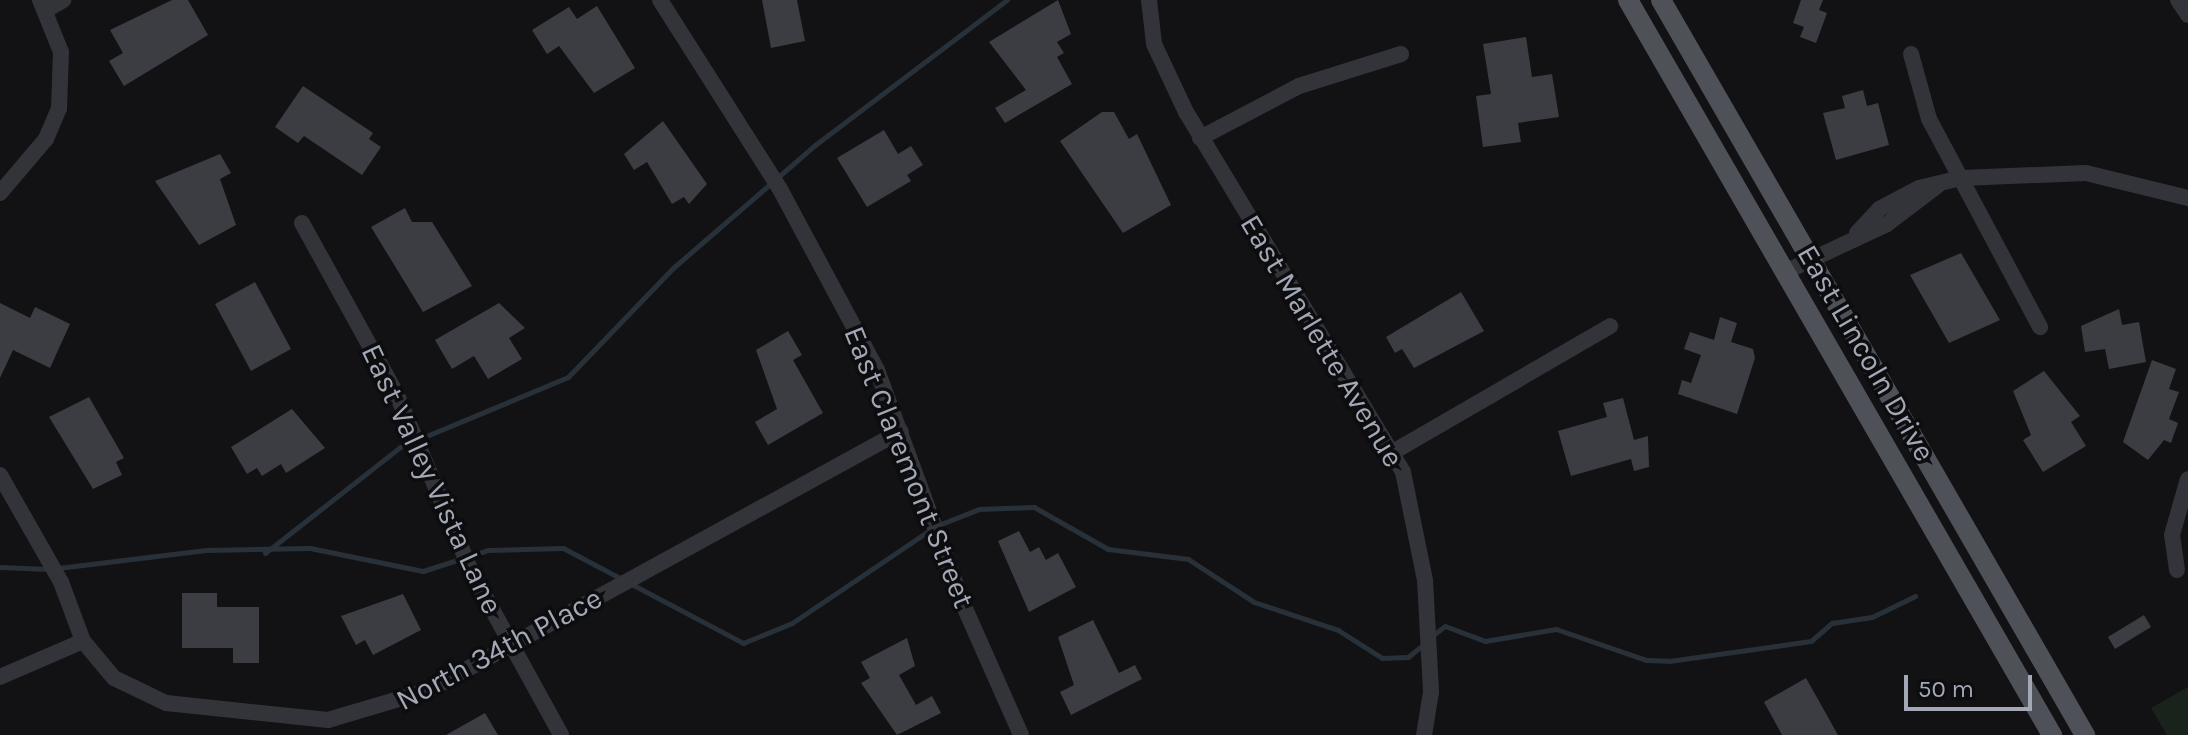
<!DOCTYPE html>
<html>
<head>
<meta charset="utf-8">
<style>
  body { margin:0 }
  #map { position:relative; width:2188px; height:735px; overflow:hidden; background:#121214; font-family:Karla,sans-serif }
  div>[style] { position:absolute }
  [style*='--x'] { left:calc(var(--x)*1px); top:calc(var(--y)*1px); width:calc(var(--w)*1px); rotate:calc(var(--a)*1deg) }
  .green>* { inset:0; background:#1a231b }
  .stream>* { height:5px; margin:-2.5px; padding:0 2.5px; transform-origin:2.5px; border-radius:2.5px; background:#283139 }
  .building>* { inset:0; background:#3c3d42 }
  .minor>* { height:16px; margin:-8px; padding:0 8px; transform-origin:8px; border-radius:8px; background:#33343a }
  .major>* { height:20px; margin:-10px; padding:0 10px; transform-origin:10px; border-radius:10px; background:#4f5159 }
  span { translate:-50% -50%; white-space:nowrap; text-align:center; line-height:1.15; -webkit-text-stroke:7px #0d0d0f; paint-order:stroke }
  .street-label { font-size:30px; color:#a2a8b6 }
  .scale { position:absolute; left:1904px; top:675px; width:128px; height:36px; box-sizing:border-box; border:4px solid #a2a8b6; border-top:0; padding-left:10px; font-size:24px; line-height:28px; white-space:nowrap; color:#a2a8b6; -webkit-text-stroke:6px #0d0d0f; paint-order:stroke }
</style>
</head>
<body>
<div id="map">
  <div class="green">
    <i style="clip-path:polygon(2188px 687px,2188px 735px,2167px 735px,2151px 708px)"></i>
  </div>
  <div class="stream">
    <i style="--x:265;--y:553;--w:172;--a:-38.1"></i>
    <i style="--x:400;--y:447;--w:182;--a:-22.6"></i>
    <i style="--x:568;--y:377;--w:151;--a:-46.1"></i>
    <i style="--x:673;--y:268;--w:188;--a:-40.9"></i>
    <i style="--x:815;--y:145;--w:241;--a:-37.1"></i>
    <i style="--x:0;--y:567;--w:48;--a:2.4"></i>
    <i style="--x:58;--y:568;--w:149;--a:-6.9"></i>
    <i style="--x:206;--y:550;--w:104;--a:-1.1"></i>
    <i style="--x:310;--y:548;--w:115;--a:11.5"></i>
    <i style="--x:423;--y:571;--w:68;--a:-17.9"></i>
    <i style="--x:488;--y:550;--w:75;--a:-1.5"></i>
    <i style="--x:563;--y:548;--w:204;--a:27.8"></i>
    <i style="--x:743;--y:643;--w:53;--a:-22.2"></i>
    <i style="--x:792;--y:623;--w:174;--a:-34"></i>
    <i style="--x:936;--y:526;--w:46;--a:-21.6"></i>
    <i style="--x:979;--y:509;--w:55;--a:-2.1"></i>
    <i style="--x:1034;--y:507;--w:85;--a:29.6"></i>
    <i style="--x:1108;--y:549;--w:81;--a:7.1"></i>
    <i style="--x:1188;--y:559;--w:79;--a:33.1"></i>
    <i style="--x:1254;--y:602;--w:89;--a:18.4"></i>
    <i style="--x:1338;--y:630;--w:52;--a:32.5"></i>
    <i style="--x:1382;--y:658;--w:26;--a:-2"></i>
    <i style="--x:1408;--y:657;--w:22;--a:-39"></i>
    <i style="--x:1432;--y:636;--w:16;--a:-38"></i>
    <i style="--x:1445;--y:626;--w:43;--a:20.6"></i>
    <i style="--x:1485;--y:641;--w:72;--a:-9.6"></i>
    <i style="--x:1556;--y:629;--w:95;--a:19"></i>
    <i style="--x:1646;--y:660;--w:23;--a:2"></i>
    <i style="--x:1669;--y:661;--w:143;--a:-8"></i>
    <i style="--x:1811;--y:641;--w:28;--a:-41"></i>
    <i style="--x:1832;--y:623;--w:40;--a:-8.5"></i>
    <i style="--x:1872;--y:617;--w:48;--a:-26"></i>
  </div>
  <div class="building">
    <i style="clip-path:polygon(172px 0,188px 0,208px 35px,124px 86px,109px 61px,123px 53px,110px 30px)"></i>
    <i style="clip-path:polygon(762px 0,797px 0,805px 41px,771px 48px)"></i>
    <i style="clip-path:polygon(1058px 0,1071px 34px,1057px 42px,1064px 53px,1057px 57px,1072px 84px,1005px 123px,995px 108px,1026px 90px,989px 42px)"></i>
    <i style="clip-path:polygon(1801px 0,1823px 0,1819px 10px,1827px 13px,1816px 43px,1800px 37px,1804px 27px,1793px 23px)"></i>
    <i style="clip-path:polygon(597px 6px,635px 68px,594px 93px,559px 46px,547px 54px,532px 30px,569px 7px,577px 19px)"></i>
    <i style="clip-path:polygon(1526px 37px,1532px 77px,1552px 74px,1559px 117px,1518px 123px,1521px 142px,1483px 147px,1476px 96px,1491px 94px,1483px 44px)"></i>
    <i style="clip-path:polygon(303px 86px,373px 133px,369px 139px,381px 147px,362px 175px,304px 136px,298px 143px,275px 127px)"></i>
    <i style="clip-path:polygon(1863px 90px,1867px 106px,1878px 103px,1889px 145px,1836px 160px,1823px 113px,1845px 108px,1842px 96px)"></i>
    <i style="clip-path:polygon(1102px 112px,1114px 112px,1129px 139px,1137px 134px,1171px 205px,1123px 233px,1060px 141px)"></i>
    <i style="clip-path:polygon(663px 121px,707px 184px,689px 204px,684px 197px,672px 204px,647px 162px,634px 170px,624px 154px)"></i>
    <i style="clip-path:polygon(884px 130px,898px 154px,911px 146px,923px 165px,907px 175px,911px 181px,867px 207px,837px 158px)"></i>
    <i style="clip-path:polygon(220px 154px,231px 173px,220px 179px,236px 225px,199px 245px,155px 181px)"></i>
    <i style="clip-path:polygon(405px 208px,412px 222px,432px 222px,472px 286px,423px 312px,371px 227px)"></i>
    <i style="clip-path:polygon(1961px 253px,2000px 320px,1949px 343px,1910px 275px)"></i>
    <i style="clip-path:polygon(255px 282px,291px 349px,251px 371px,215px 304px)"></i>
    <i style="clip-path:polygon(1461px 292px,1484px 331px,1414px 368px,1402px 349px,1395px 353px,1386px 337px)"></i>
    <i style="clip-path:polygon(0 303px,30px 318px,35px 307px,70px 324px,50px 368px,13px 350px,0 378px)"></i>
    <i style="clip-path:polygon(499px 303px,525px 328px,509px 338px,522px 359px,488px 379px,474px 356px,452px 369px,435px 340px)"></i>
    <i style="clip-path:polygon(2119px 309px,2122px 325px,2139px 322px,2146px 362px,2109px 369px,2105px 349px,2085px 352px,2081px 326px)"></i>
    <i style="clip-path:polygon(1720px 317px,1737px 323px,1731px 342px,1753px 349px,1755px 358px,1737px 414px,1678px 394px,1682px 380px,1691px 383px,1701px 355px,1684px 349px,1690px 332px,1714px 340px)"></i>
    <i style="clip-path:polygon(788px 331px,802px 355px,793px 360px,823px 413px,768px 445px,755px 422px,777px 409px,756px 350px)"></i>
    <i style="clip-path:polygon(2152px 360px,2176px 369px,2169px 389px,2179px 392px,2169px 419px,2178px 423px,2171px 443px,2164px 440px,2148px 460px,2123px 442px)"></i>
    <i style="clip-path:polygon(2044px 371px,2080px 416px,2071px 422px,2086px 446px,2043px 472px,2023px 440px,2031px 435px,2013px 391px)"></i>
    <i style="clip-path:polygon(89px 397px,124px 458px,116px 462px,122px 475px,93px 489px,49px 417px)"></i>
    <i style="clip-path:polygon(1623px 398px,1634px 440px,1648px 436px,1649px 467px,1634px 471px,1631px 459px,1571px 476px,1558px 431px,1607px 417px,1603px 403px)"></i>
    <i style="clip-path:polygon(292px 409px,325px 448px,286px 473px,281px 464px,262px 476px,257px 468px,247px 474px,231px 447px)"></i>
    <i style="clip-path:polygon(1019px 531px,1030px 552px,1039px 547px,1046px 560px,1058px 553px,1076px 587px,1029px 612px,998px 541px)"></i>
    <i style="clip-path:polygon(182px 593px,217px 593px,217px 607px,259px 607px,259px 663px,233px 663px,233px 648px,182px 648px)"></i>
    <i style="clip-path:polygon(403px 594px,421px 630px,373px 655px,365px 640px,356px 645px,341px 616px)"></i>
    <i style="clip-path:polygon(2144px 615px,2151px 627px,2115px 649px,2108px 637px)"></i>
    <i style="clip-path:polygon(1093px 620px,1119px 673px,1135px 665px,1142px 679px,1071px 715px,1060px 692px,1074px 685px,1058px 637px)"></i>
    <i style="clip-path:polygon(907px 638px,915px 666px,899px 675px,916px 705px,932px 696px,941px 713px,897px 735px,861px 683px,870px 678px,861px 662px)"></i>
    <i style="clip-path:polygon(1806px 678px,1838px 735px,1782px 735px,1764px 702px)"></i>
    <i style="clip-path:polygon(485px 713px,498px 735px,446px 735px)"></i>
  </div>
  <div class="minor">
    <i style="--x:660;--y:0;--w:226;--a:57.6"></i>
    <i style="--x:781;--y:191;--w:203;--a:61.8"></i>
    <i style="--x:877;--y:370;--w:249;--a:69.8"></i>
    <i style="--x:963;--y:604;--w:143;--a:66.1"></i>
    <i style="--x:1149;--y:0;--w:44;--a:83.5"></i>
    <i style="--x:1154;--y:44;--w:75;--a:64.8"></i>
    <i style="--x:1186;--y:112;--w:420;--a:58.9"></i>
    <i style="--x:1403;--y:472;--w:110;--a:78.5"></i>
    <i style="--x:1425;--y:580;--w:112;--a:86.9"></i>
    <i style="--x:1431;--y:692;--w:44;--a:99.2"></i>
    <i style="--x:2178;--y:0;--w:18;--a:56"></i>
    <i style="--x:46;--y:10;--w:20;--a:-30"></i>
    <i style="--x:1911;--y:54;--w:67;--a:74.5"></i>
    <i style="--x:1929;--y:119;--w:236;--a:61.9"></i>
    <i style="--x:1200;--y:138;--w:112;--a:-27.7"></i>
    <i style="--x:1299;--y:86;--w:107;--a:-17.4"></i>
    <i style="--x:0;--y:193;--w:71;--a:-49.6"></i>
    <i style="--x:46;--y:139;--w:33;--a:-67"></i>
    <i style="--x:59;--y:109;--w:57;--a:-88"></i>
    <i style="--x:61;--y:52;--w:56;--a:-112"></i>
    <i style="--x:302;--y:223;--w:196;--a:61.1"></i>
    <i style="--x:397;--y:395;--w:191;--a:67.2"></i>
    <i style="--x:471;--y:571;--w:187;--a:61.2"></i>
    <i style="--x:1857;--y:233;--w:33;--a:-47"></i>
    <i style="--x:1879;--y:209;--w:45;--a:-27.7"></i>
    <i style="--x:1919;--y:188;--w:43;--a:-13.4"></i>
    <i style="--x:1961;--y:178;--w:125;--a:-2.3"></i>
    <i style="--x:2086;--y:173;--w:105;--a:13.8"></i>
    <i style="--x:1785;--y:272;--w:113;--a:-25.2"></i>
    <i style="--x:1887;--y:224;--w:63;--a:-37.2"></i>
    <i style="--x:1393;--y:452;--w:251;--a:-30.1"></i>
    <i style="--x:0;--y:475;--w:123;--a:60.3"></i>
    <i style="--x:61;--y:582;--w:63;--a:69.6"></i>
    <i style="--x:83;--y:641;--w:48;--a:50"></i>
    <i style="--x:114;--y:678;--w:58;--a:25.7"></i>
    <i style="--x:166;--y:703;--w:163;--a:6"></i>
    <i style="--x:328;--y:720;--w:105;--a:-16.5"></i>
    <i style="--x:429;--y:690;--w:538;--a:-28.75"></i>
    <i style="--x:2177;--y:570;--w:35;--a:-98"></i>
    <i style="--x:2172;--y:535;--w:58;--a:-74.1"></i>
    <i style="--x:0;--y:677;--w:90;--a:-23.4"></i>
  </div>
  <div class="major">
    <i style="--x:1628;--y:0;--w:849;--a:60.02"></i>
    <i style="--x:1661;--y:0;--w:849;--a:60.02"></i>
  </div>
  <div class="street-label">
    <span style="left:1322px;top:341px;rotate:59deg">East Marlette Avenue</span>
    <span style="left:1866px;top:353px;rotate:60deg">East Lincoln Drive</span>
    <span style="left:909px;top:467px;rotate:68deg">East Claremont Street</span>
    <span style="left:432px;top:479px;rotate:65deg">East Valley Vista Lane</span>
    <span style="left:499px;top:649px;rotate:-28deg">North 34th Place</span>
  </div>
  <div class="scale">50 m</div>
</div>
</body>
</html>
